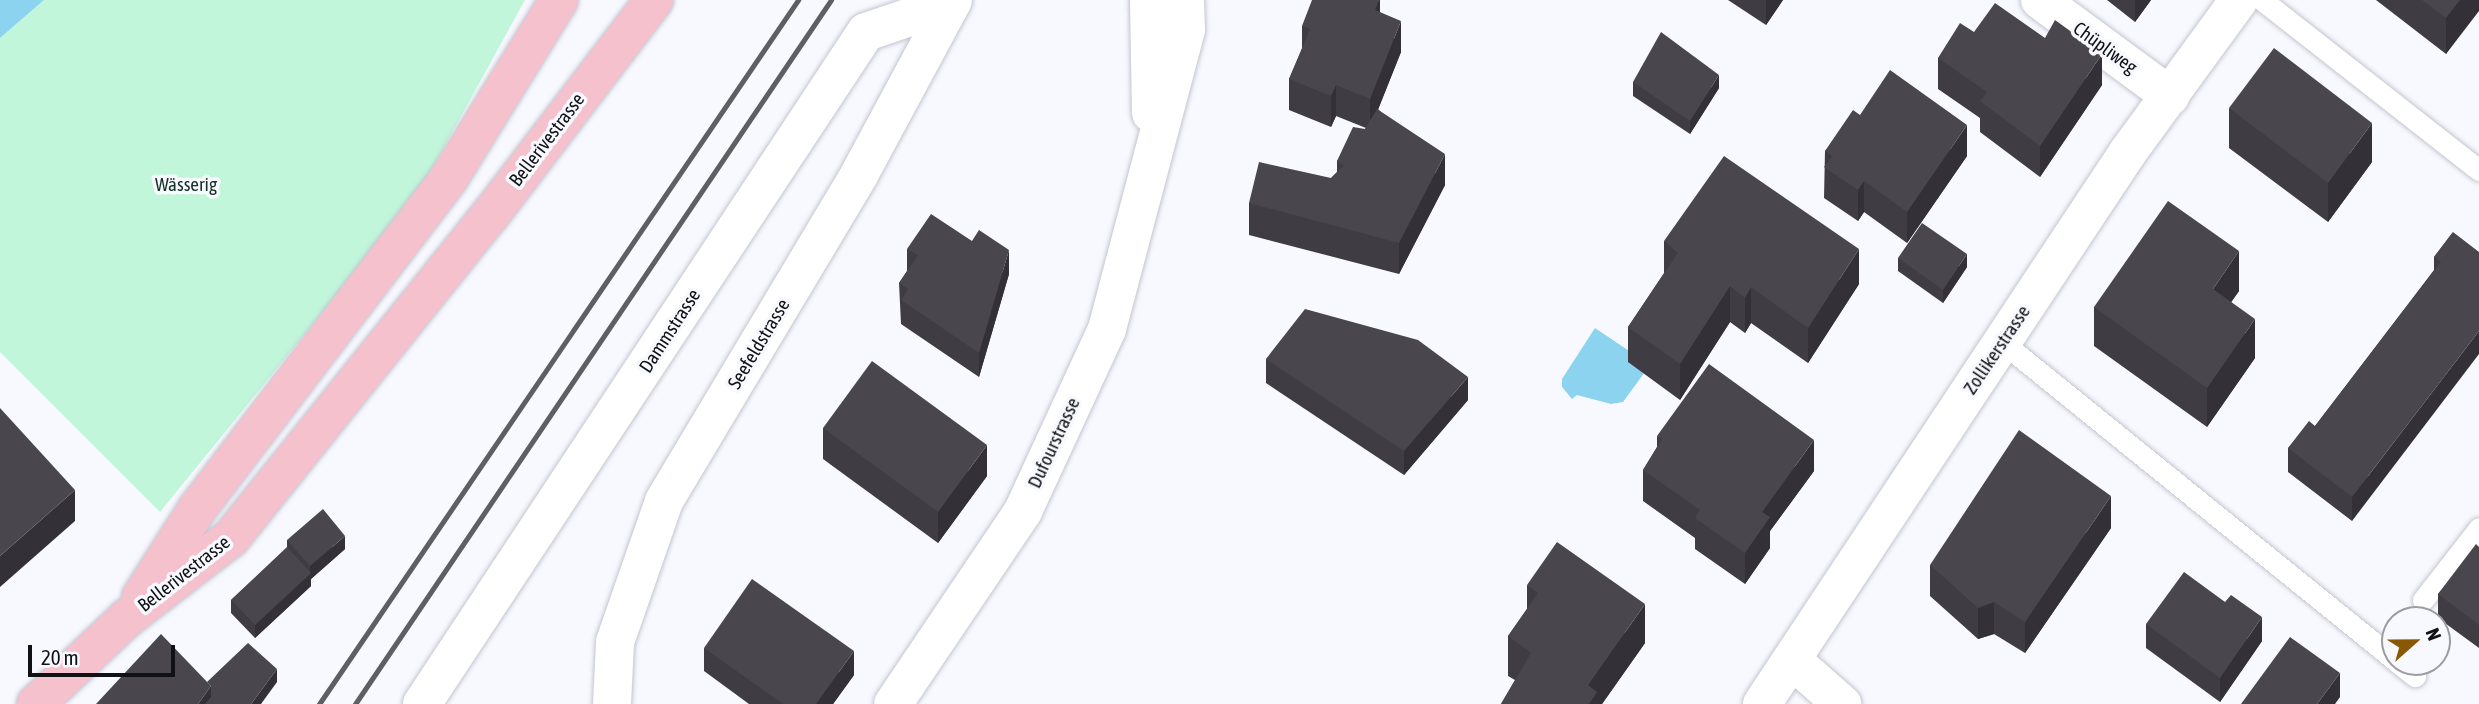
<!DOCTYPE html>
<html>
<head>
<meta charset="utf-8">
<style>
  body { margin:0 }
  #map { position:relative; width:2479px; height:704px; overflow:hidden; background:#f8f9ff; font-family:"Asap Condensed",sans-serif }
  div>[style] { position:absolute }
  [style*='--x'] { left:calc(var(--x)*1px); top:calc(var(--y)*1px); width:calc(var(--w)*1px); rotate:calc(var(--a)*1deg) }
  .green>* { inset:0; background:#c1f6db }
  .water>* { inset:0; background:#8bd3ee }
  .roads { filter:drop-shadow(0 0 2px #c3c5cf) drop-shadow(0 0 2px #c3c5cf) }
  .service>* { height:21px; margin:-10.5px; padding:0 10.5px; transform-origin:10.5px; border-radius:10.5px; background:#fff }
  .minor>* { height:38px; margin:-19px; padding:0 19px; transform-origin:19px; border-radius:19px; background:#fff }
  .secondary>* { height:38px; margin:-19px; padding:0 19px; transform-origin:19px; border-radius:19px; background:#fff }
  .primary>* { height:38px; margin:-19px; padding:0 19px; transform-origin:19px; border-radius:19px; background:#f4c1cd }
  .rail>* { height:5px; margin:-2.5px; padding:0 2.5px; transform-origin:2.5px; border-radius:2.5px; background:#5e5f63 }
  .wall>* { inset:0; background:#3f3c43 }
  .shaded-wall>* { inset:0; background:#333137 }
  .building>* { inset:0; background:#49464e }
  span { translate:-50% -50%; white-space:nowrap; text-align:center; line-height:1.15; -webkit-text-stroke:7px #f8f9ff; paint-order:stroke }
  .street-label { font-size:19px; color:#101114 }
  .park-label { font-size:19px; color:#133124 }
  .north { position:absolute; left:2381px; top:606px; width:70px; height:70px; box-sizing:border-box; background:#f8f9ff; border:2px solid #9b9ca1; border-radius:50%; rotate:69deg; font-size:19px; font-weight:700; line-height:28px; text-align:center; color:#101114 }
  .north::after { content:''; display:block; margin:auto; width:24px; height:32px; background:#8a5802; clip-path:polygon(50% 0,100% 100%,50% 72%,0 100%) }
  .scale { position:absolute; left:28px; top:645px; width:147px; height:32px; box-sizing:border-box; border:4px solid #101114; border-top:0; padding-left:9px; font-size:21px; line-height:24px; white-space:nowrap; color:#101114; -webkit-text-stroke:5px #f8f9ff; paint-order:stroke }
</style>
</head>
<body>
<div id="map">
  <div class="green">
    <i style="clip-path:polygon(44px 0,525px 0,417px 196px,160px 512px,0 352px,0 38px)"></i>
  </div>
  <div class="water">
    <i style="clip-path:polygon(0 0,44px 0,0 38px)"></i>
    <i style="clip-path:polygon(1595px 328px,1650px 365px,1623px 402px,1611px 404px,1577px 395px,1572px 399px,1562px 387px,1562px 379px)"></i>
  </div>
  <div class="roads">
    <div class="service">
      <i style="--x:2262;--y:0;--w:276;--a:38.1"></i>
      <i style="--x:2002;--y:342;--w:506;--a:38.98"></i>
      <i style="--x:2423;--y:600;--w:91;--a:-52.1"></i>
      <i style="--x:2397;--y:662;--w:23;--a:38"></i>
    </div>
    <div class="minor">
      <i style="--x:2040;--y:0;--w:162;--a:36.4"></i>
      <i style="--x:1792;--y:660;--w:67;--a:41.3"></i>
      <i style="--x:422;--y:704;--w:805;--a:-56.55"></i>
      <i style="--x:866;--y:32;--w:90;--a:-18.8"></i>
      <i style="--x:612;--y:704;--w:62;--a:-87.2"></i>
      <i style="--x:615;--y:642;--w:149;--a:-70.8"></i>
      <i style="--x:664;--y:501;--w:382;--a:-59.1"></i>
      <i style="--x:860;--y:173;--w:196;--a:-61.7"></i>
      <i style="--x:1762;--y:704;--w:662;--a:-56.45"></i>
      <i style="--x:2128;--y:152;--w:188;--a:-53.9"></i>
    </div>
    <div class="secondary">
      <i style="--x:1149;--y:0;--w:113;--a:89"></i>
      <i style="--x:893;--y:704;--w:233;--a:-56"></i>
      <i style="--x:1023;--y:511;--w:200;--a:-65.2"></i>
      <i style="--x:1107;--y:329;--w:309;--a:-75.2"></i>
      <i style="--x:1186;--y:30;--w:30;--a:-92"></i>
    </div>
    <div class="primary">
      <i style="--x:141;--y:597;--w:104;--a:-57.5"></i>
      <i style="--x:197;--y:509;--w:416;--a:-52.7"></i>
      <i style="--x:449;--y:178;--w:209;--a:-58.3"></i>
      <i style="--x:36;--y:704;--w:125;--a:-43.4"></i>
      <i style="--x:127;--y:618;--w:131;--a:-37.6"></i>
      <i style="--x:231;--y:538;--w:415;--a:-51.3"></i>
      <i style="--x:491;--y:214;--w:269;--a:-52.7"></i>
    </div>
  </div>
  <div class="rail">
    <i style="--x:319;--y:704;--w:852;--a:-55.77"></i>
    <i style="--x:355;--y:704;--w:850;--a:-55.94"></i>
  </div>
  <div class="wall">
    <i style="clip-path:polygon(1380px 0,1380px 12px,1401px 52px,1378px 109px,1445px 185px,1399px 274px,1249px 235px,1249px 203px,1331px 178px,1337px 172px,1337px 161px,1366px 128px,1336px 116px,1331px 127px,1289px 110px,1289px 79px,1302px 49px,1302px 26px)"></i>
    <i style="clip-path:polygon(1728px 0,1783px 0,1766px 25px)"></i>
    <i style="clip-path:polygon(2107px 0,2151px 0,2135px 22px)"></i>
    <i style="clip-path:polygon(2376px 0,2479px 0,2446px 54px)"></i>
    <i style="clip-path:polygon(1974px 32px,2102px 85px,2040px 177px,1980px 132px,1980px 118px,1938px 89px,1938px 58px)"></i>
    <i style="clip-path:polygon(1633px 82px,1719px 88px,1690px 134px,1633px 96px)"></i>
    <i style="clip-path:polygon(2229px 108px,2372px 162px,2328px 222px,2229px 148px)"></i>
    <i style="clip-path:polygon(1860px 115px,1967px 156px,1907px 243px,1864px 212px,1858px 221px,1824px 198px,1825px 151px)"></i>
    <i style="clip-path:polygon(2453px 232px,2352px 521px,2288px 472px,2288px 448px,2315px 426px,2434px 270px,2434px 257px)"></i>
    <i style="clip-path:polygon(1664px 241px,1859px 284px,1808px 363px,1751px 323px,1745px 333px,1730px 322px,1680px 400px,1628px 362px,1628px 327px,1664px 273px)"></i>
    <i style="clip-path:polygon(907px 249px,1009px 274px,979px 377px,901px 324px,899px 283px,907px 271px)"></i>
    <i style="clip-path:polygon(1898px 258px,1967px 267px,1943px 303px,1898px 271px)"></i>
    <i style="clip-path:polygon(2239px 291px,2231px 302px,2255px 358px,2207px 427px,2094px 346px,2094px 307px)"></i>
    <i style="clip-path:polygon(1266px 359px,1468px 400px,1404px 475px,1266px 383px)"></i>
    <i style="clip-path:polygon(823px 428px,987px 476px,938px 543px,823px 459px)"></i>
    <i style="clip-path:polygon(1657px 436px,1814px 471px,1770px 531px,1770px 548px,1745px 584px,1695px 549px,1695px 538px,1643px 501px,1643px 470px,1657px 447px)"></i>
    <i style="clip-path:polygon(2111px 528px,2025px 653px,1994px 634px,1978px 639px,1930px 596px,1930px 565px)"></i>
    <i style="clip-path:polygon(287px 540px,345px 549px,311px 579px,311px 586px,255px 638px,231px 613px,231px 600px,287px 548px)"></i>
    <i style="clip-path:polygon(2479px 547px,2479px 648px,2438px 618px,2438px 594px)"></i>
    <i style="clip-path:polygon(1527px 585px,1645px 643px,1602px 704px,1501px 704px,1515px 680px,1508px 676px,1508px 636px,1527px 609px)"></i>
    <i style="clip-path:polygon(2146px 624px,2262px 641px,2220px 702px,2146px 648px)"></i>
    <i style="clip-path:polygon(704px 648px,854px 675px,833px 704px,749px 704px,704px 671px)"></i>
  </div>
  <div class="shaded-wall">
    <i style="clip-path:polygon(1379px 0,1380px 0,1380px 29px,1375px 10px)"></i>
    <i style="clip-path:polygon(1766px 0,1783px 0,1766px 25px)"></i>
    <i style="clip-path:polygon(2135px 0,2151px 0,2135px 22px)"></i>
    <i style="clip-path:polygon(2460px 0,2479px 0,2479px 11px,2446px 54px,2446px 18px)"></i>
    <i style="clip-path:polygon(1401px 21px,1401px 52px,1370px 130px,1370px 99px)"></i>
    <i style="clip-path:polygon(2102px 54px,2102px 85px,2040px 177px,2040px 146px)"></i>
    <i style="clip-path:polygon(1719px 75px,1719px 88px,1690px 134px,1690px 121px)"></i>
    <i style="clip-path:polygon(1336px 85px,1336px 116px,1331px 127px,1331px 96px)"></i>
    <i style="clip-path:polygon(2372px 123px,2372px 162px,2328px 222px,2328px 183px)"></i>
    <i style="clip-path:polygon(1967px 125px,1967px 156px,1907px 243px,1907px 212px)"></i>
    <i style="clip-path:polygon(1445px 154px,1445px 185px,1399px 274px,1399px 243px)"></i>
    <i style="clip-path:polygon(1864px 181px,1864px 212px,1858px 221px,1858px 190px)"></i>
    <i style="clip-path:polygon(1859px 249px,1859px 284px,1808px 363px,1808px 328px)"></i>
    <i style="clip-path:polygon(1009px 250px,1009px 274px,979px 377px,979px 353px)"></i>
    <i style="clip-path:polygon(2239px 251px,2239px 291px,2213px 328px,2213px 289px)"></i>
    <i style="clip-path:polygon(1967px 254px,1967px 267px,1943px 303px,1943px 290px)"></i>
    <i style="clip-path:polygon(1730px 286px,1730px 322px,1680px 400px,1680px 364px)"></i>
    <i style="clip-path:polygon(1751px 287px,1751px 323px,1745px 333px,1745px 298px)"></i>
    <i style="clip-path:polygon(2255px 319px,2255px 358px,2207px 427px,2207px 388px)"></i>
    <i style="clip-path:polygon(2479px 331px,2479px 354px,2352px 521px,2352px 497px)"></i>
    <i style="clip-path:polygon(1468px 377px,1468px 400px,1404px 475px,1404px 451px)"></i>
    <i style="clip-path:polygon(1814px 440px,1814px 471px,1770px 531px,1770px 548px,1745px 584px,1745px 553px,1762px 512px)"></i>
    <i style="clip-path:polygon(987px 445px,987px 476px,938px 543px,938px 512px)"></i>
    <i style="clip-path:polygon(75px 490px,75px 521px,0 587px,0 556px)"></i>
    <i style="clip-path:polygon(2111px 496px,2111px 528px,2025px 653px,2025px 622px)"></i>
    <i style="clip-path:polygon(345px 536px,345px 549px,311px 579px,311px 586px,255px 638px,255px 625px,310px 574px,310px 566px)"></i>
    <i style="clip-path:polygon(1994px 602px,1994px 634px,1978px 639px,1978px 608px)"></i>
    <i style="clip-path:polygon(1645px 604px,1645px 643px,1602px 704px,1588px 704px,1588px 685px)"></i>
    <i style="clip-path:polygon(2262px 617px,2262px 641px,2220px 702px,2220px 678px)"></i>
    <i style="clip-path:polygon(854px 651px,854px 675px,833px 704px,816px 704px)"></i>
    <i style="clip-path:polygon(277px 669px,277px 682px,261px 704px,251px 704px)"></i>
    <i style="clip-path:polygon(2340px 673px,2340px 697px,2335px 704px,2317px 704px)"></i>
    <i style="clip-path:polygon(211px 686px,211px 704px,198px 704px)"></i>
  </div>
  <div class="building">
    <i style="clip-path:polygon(1312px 0,1379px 0,1375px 10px,1401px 21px,1370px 99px,1336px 85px,1331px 96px,1289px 79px,1310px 29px,1302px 26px)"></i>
    <i style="clip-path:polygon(2422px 0,2460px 0,2446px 18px)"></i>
    <i style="clip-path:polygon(1995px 3px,2045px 38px,2055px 20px,2102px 54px,2040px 146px,1980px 101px,1987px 92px,1938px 58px,1960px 23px,1974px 32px)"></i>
    <i style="clip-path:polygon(1661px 32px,1719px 75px,1690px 121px,1633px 82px)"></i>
    <i style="clip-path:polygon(2274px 48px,2372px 123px,2328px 183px,2229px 108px)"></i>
    <i style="clip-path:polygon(1890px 70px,1967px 125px,1907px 212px,1864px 181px,1858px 190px,1824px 167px,1832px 156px,1825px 151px,1853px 110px,1860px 115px)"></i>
    <i style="clip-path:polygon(1377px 109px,1445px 154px,1399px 243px,1249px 203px,1259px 162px,1331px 178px,1344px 165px,1337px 161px,1353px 127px,1365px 129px)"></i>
    <i style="clip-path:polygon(1724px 156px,1859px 249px,1808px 328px,1751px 287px,1745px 298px,1730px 286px,1680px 364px,1628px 327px,1678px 253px,1664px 241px)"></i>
    <i style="clip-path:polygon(2168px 201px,2239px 251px,2213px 289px,2255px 319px,2207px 388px,2094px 307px)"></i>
    <i style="clip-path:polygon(931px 214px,972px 241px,979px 230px,1009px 250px,979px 353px,901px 300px,908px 289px,899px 283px,918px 255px,907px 249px)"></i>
    <i style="clip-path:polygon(1922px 223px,1967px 254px,1943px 290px,1898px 258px)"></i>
    <i style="clip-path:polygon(2453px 232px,2479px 252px,2479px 331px,2352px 497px,2288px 448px,2309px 421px,2315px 426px,2441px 262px,2434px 257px)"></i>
    <i style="clip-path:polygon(1305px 309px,1418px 340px,1468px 377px,1404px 451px,1266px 359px)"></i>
    <i style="clip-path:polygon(872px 361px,987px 445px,938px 512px,823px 428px)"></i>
    <i style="clip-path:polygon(1709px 364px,1814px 440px,1762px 512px,1770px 517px,1745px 553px,1695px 518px,1700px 510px,1643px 470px,1662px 439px,1657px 436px)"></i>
    <i style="clip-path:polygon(0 408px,75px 490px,0 556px)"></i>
    <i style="clip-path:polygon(2019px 430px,2111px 496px,2025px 622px,1994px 602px,1978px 608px,1930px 565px)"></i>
    <i style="clip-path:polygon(323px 509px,345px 536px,310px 566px,287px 540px)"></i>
    <i style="clip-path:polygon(1557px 542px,1645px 604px,1588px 685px,1597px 692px,1589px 704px,1501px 704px,1531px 653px,1508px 636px,1538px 593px,1527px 585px)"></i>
    <i style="clip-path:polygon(2476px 544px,2479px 547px,2479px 625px,2438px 594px)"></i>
    <i style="clip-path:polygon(287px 547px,311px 573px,255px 625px,231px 600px)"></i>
    <i style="clip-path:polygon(2184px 572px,2225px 602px,2231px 595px,2262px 617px,2220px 678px,2146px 624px)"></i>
    <i style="clip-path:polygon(752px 579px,854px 651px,816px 704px,783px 704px,704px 648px)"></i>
    <i style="clip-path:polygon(161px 634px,211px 686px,198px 704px,96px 704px)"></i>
    <i style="clip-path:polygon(2290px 637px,2340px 673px,2317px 704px,2241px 704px)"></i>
    <i style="clip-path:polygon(248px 643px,277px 669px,251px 704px,205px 704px,211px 697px,211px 686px,207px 682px)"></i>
  </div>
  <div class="street-label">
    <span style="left:2105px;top:48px;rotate:36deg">Chüpliweg</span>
    <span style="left:547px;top:140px;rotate:-53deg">Bellerivestrasse</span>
    <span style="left:670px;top:331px;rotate:-57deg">Dammstrasse</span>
    <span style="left:759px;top:344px;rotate:-59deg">Seefeldstrasse</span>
    <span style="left:1997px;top:350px;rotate:-56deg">Zollikerstrasse</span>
    <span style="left:1054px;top:443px;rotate:-65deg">Dufourstrasse</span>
    <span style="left:184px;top:574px;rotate:-38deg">Bellerivestrasse</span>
  </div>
  <div class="park-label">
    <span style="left:186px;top:185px">Wässerig</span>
  </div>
  <div class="north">N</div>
  <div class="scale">20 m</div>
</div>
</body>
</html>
